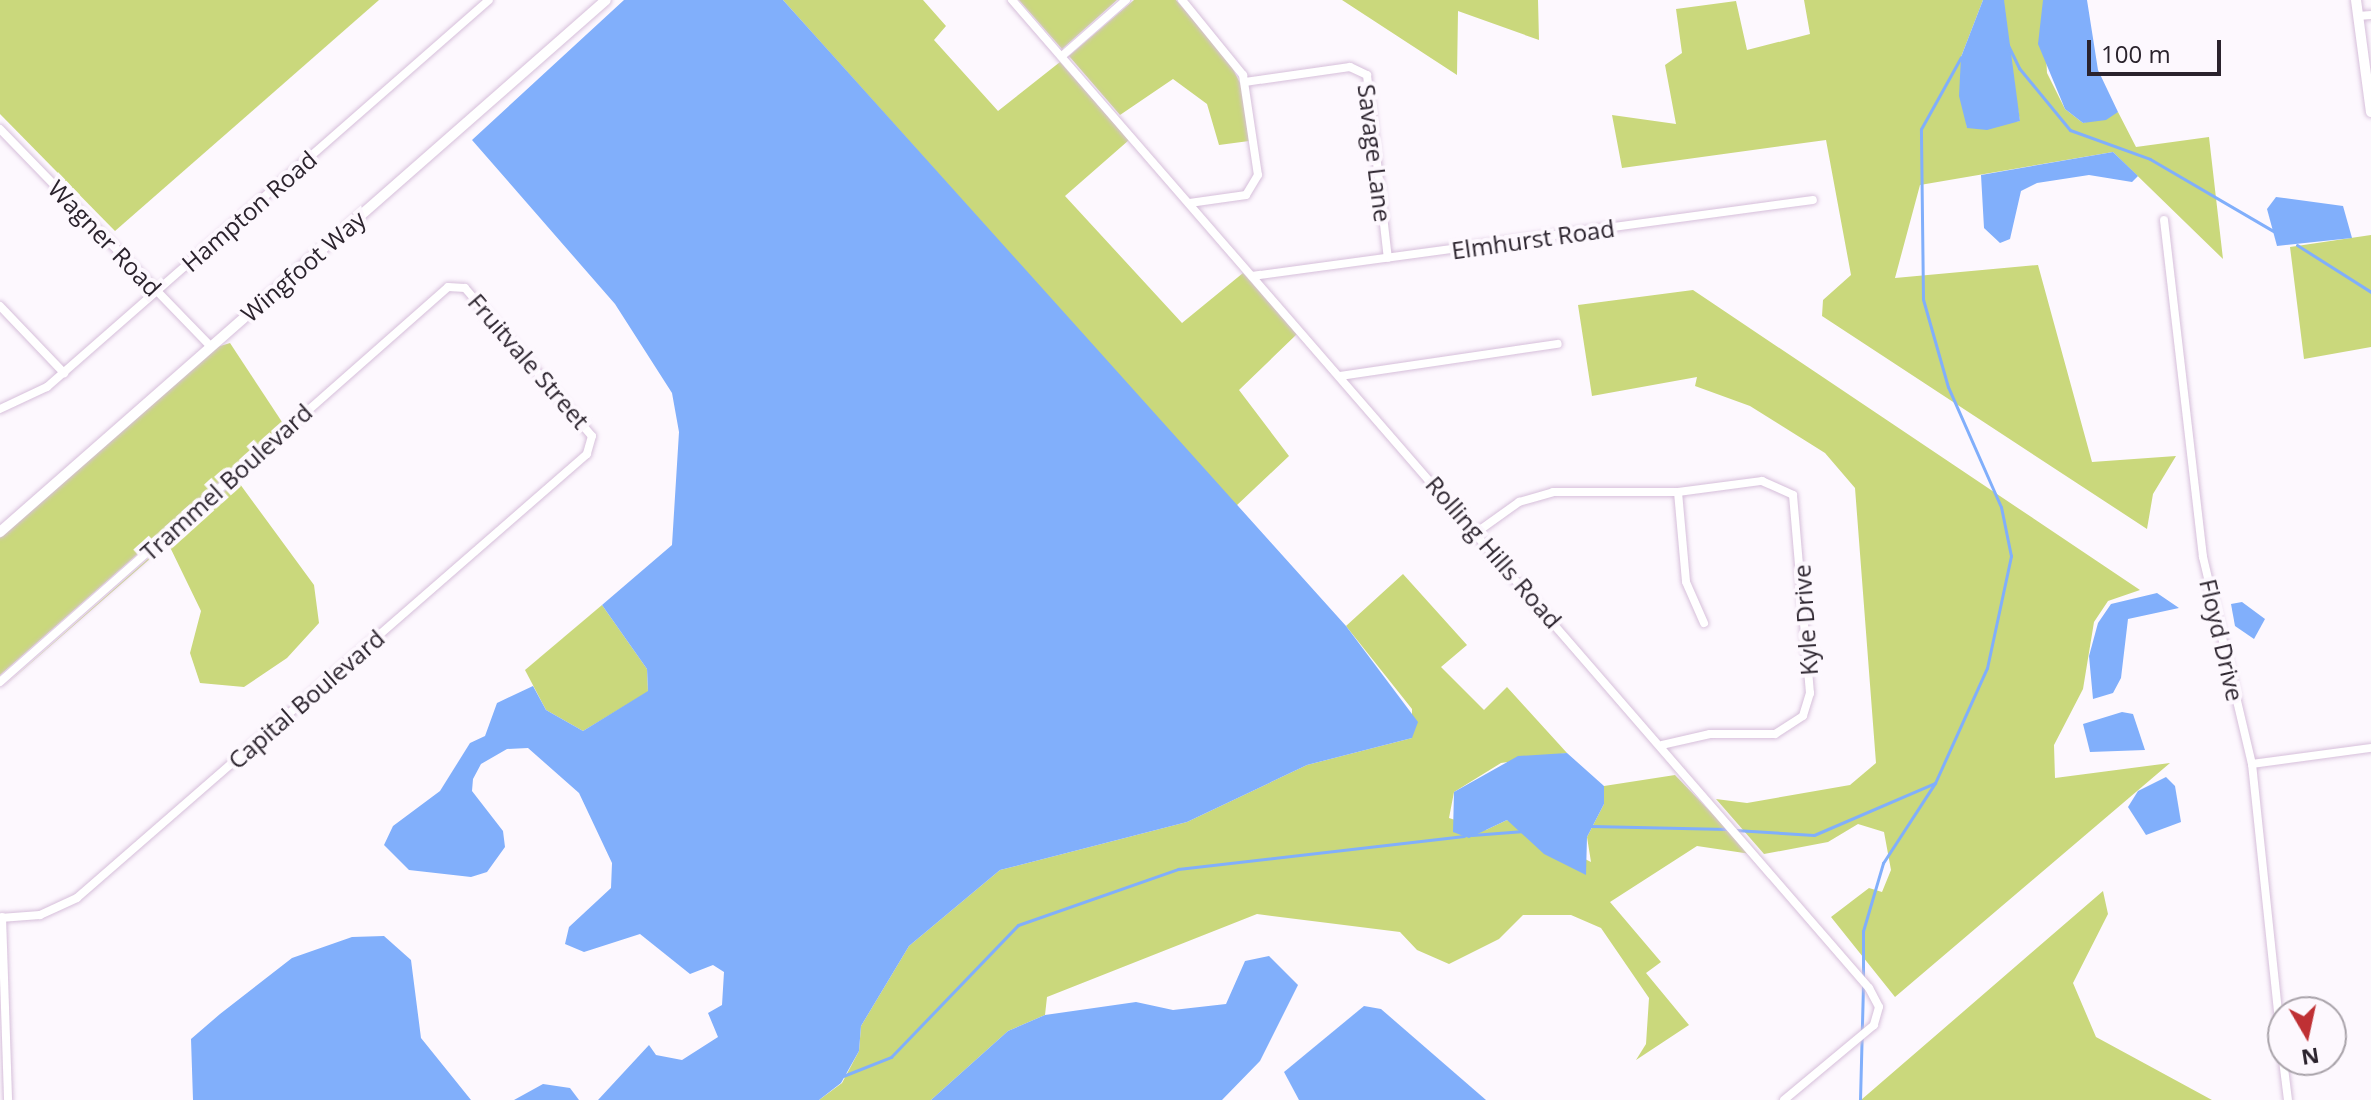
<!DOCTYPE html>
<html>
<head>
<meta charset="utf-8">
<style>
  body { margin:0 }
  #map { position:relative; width:2371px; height:1100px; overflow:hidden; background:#fdf8fe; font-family:"Open Sans",sans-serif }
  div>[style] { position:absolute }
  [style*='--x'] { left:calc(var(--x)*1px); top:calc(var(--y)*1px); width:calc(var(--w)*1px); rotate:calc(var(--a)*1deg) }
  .green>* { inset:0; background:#cad87c }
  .water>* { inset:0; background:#81affb }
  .stream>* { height:3px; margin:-1.5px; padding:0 1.5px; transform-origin:1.5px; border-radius:1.5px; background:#81affb }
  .roads { filter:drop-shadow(0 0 2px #d6bfda) drop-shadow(0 0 2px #d6bfda) }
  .minor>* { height:8px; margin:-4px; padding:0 4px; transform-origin:4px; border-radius:4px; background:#fff }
  .tertiary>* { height:10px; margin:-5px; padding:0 5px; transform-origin:5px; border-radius:5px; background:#fff }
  span { translate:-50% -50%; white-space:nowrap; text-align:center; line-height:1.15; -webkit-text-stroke:8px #fdf8fe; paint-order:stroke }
  .street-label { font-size:24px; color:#2b232d }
  .north { position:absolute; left:2267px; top:996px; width:80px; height:80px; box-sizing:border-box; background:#fdf8fe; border:2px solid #a9a3aa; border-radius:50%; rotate:171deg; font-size:22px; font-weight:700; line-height:32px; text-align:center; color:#2b232d }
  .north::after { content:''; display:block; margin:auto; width:28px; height:36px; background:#bf3034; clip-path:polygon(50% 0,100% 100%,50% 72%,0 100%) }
  .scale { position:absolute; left:2087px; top:40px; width:134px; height:36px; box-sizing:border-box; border:4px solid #2b232d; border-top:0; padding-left:10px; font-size:24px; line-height:28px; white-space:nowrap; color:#2b232d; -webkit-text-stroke:6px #fdf8fe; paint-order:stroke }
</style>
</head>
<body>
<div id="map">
  <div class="green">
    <i style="clip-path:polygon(0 0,379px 0,115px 231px,0 114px)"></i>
    <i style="clip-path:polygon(783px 0,923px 0,946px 26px,934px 40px,998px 111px,1060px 62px,1129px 140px,1065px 196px,1182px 323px,1243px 273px,1297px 334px,1239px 390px,1289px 456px,1236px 506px)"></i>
    <i style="clip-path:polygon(1019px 0,1117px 0,1062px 49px)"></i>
    <i style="clip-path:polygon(1134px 0,1176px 0,1228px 59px,1242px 87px,1249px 141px,1219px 145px,1207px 104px,1173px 79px,1120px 115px,1069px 56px)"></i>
    <i style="clip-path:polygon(1342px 0,1538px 0,1539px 40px,1458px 11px,1457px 75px)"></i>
    <i style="clip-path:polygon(1804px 0,1983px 0,1961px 57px,1967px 128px,2020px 121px,2000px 9px,2004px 0,2043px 0,2047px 73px,2065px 109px,2083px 123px,2118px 112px,2136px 147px,2209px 137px,2223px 259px,2113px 152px,1920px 185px,1895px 278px,2038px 265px,2092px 462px,2176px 456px,2153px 494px,2147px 529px,1822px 316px,1823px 300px,1851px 275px,1826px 140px,1622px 168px,1612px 115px,1676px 124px,1665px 65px,1682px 53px,1676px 9px,1736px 1px,1747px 50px,1810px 34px)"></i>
    <i style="clip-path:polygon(2371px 235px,2371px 347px,2304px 359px,2290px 247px)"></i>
    <i style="clip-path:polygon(1693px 290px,2140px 590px,2108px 601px,2094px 622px,2083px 689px,2054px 745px,2055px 778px,2170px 763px,1895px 997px,1831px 917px,1869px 888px,1882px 892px,1891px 870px,1884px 832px,1858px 824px,1828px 842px,1764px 854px,1716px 799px,1747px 803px,1850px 785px,1876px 763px,1855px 488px,1825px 453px,1750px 406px,1695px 386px,1697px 377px,1592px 396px,1578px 305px)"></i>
    <i style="clip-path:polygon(230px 343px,284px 425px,0 675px,0 538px,217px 347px)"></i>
    <i style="clip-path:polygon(237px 480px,314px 585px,319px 623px,287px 658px,244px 687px,200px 683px,190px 653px,201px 611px,168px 543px,0 690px)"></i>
    <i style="clip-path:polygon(1403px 574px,1467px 645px,1441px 667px,1484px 710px,1507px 687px,1567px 753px,1501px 763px,1454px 792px,1449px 818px,1486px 830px,1507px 820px,1591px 862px,1587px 837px,1604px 804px,1604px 786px,1675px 775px,1751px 854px,1697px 846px,1610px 902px,1661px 962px,1646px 973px,1689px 1025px,1636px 1060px,1646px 1044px,1649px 998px,1601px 928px,1571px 915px,1523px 915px,1499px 939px,1449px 964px,1417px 950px,1400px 932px,1257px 914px,1047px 997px,1045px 1015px,1008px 1031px,931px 1100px,819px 1100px,842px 1083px,859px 1051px,861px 1026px,909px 946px,1000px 870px,1187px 822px,1307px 765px,1412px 738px,1412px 709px,1346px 626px)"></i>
    <i style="clip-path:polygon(602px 605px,647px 669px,648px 692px,583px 731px,546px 710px,525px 670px)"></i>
    <i style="clip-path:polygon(2103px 891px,2108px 914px,2073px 983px,2096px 1037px,2212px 1100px,1861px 1100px)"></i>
  </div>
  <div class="water">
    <i style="clip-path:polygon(624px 0,783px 0,1346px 626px,1418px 722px,1412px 738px,1307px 765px,1187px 822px,1000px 870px,909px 946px,861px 1026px,859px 1051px,841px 1083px,819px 1100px,598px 1100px,649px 1045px,656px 1055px,682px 1060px,718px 1037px,708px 1013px,722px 1005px,724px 972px,713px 965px,690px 974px,640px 934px,584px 952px,565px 944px,569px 927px,611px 888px,612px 863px,579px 793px,528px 748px,507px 749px,481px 764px,473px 779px,472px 791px,503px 831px,505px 847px,487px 872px,471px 877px,409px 870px,384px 845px,393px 826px,440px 791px,470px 743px,485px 736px,497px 703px,533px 686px,546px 710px,583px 731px,648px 691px,647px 669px,602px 605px,672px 545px,679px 432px,672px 393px,615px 304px,472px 140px)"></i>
    <i style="clip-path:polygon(1983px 0,2004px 0,2020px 121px,1987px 130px,1967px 128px,1959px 96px,1961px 57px)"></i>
    <i style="clip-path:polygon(2043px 0,2087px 0,2098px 70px,2118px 112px,2106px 120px,2083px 123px,2065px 109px,2038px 44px)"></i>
    <i style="clip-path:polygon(2113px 152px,2138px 176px,2132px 182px,2089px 175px,2037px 183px,2021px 191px,2010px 239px,2000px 243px,1984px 228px,1981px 175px)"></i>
    <i style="clip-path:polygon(2276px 197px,2343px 206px,2352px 238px,2277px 246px,2267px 209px)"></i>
    <i style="clip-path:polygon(2157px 593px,2179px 608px,2128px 619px,2121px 678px,2113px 693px,2093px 699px,2089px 656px,2098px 623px,2111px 604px)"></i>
    <i style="clip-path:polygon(2242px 602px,2265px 619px,2254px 639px,2235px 626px,2231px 604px)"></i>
    <i style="clip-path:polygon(2122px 712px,2133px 714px,2145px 750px,2090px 752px,2083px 724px)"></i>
    <i style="clip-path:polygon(1567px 753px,1604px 786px,1604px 804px,1587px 837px,1586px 875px,1544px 854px,1507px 820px,1469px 838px,1453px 832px,1454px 792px,1518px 756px)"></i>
    <i style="clip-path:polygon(2166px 777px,2175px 786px,2181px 822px,2146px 835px,2128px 807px,2138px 791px)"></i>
    <i style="clip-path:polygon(384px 936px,411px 960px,421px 1038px,471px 1100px,193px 1100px,191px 1039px,220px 1014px,292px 958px,352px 937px)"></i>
    <i style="clip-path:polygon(1269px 956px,1298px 985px,1260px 1061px,1222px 1100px,931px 1100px,1008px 1031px,1045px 1015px,1136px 1002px,1173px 1010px,1226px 1004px,1245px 961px)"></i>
    <i style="clip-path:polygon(1364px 1006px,1381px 1009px,1486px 1100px,1299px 1100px,1284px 1072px)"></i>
    <i style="clip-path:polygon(543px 1084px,570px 1088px,579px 1100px,514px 1100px)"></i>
  </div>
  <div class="stream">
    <i style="--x:2001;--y:16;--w:16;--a:-86"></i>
    <i style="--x:2003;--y:35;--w:37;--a:64"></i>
    <i style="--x:2019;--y:68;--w:80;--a:50.6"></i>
    <i style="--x:2070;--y:130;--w:85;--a:19.9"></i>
    <i style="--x:2150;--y:159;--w:143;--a:30.3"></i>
    <i style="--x:2297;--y:245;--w:88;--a:32.4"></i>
    <i style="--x:1591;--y:826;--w:136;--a:1.3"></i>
    <i style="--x:1735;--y:830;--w:79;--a:3.6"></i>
    <i style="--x:1814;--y:835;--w:132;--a:-23.3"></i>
    <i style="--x:1935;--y:783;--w:126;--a:-65.7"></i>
    <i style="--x:1987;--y:668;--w:115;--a:-77.9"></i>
    <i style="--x:2011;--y:556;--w:50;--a:-101.5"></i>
    <i style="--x:2001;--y:507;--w:131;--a:-113.8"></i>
    <i style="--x:1948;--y:387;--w:91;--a:-105.9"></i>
    <i style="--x:1923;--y:299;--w:170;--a:-90.7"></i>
    <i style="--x:1921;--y:129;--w:82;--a:-60.9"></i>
    <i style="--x:1472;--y:835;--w:52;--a:-4.4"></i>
    <i style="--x:1863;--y:977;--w:46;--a:-90"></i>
    <i style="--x:1863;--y:931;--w:71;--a:-73.6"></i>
    <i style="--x:1883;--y:863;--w:95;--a:-57"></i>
    <i style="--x:843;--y:1076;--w:52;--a:-21.6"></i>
    <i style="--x:891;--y:1057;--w:183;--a:-46.1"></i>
    <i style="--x:1018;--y:925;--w:170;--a:-19.3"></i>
    <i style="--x:1178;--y:869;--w:288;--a:-6.6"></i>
    <i style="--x:1860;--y:1100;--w:116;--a:-88.5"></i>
  </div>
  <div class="roads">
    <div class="minor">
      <i style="--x:1012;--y:0;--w:1308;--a:49.06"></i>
      <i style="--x:1869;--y:988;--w:21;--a:62"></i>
      <i style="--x:1879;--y:1007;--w:19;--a:106"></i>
      <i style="--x:1874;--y:1025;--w:117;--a:140.2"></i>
      <i style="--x:1182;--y:0;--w:97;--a:50.9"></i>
      <i style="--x:1243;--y:75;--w:101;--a:81.5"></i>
      <i style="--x:1258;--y:175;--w:23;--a:121"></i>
      <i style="--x:1246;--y:195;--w:57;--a:171.9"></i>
      <i style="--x:2358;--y:16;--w:13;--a:-4"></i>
      <i style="--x:1062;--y:56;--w:85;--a:-41.2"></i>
      <i style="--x:1245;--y:82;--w:106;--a:-8.1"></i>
      <i style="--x:1350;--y:67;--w:19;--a:25"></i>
      <i style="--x:1367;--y:75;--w:184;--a:83.5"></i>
      <i style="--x:0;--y:129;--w:302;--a:45.9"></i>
      <i style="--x:2164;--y:220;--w:339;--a:83.4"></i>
      <i style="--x:2203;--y:557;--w:213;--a:76.7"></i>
      <i style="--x:2252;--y:764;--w:295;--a:84"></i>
      <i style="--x:1252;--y:276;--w:566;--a:-7.72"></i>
      <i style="--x:0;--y:306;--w:93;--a:46.3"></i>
      <i style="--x:1340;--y:376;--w:220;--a:-8.4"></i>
      <i style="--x:0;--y:409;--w:52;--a:-25.1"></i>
      <i style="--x:47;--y:387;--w:587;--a:-41.2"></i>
      <i style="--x:1678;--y:492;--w:90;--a:84.9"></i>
      <i style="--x:1686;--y:582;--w:45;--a:66.3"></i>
      <i style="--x:1477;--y:532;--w:52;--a:-35.5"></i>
      <i style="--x:1519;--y:502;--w:35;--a:-16"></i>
      <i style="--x:1553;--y:492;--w:125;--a:0"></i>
      <i style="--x:1678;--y:492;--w:85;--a:-7.5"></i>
      <i style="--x:1762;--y:481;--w:34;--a:24"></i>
      <i style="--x:1793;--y:495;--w:199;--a:85.1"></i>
      <i style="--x:1810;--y:693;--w:24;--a:107"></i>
      <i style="--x:1803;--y:716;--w:33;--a:147"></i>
      <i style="--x:1775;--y:734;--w:65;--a:180"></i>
      <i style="--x:1710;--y:734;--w:49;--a:167.1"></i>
      <i style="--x:0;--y:682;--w:597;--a:-41.4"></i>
      <i style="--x:448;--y:287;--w:17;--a:3"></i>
      <i style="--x:465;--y:288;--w:195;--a:49.4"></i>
      <i style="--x:592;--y:436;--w:19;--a:106"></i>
      <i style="--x:587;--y:454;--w:676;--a:138.96"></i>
      <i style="--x:77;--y:898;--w:41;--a:155.3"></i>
      <i style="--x:40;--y:915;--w:40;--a:175.7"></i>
      <i style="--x:2252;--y:764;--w:120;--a:-7.7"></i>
      <i style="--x:2;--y:917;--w:183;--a:88.1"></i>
      <i style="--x:2283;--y:1060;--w:40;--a:82.9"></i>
    </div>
    <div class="tertiary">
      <i style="--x:2356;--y:0;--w:113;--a:82.4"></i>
      <i style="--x:0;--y:532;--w:806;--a:-41.28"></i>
    </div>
  </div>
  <div class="street-label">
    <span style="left:1375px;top:153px;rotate:83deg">Savage Lane</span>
    <span style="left:249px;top:211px;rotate:-41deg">Hampton Road</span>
    <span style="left:105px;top:238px;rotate:46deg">Wagner Road</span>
    <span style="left:1533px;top:239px;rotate:-8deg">Elmhurst Road</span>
    <span style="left:303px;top:266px;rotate:-41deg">Wingfoot Way</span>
    <span style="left:529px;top:361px;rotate:49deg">Fruitvale Street</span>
    <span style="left:226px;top:482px;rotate:-42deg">Trammel Boulevard</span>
    <span style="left:1494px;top:552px;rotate:49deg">Rolling Hills Road</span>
    <span style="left:1805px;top:620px;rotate:-94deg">Kyle Drive</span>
    <span style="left:2222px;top:640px;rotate:77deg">Floyd Drive</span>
    <span style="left:306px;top:699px;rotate:-41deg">Capital Boulevard</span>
  </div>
  <div class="north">N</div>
  <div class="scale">100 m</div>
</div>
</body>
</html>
